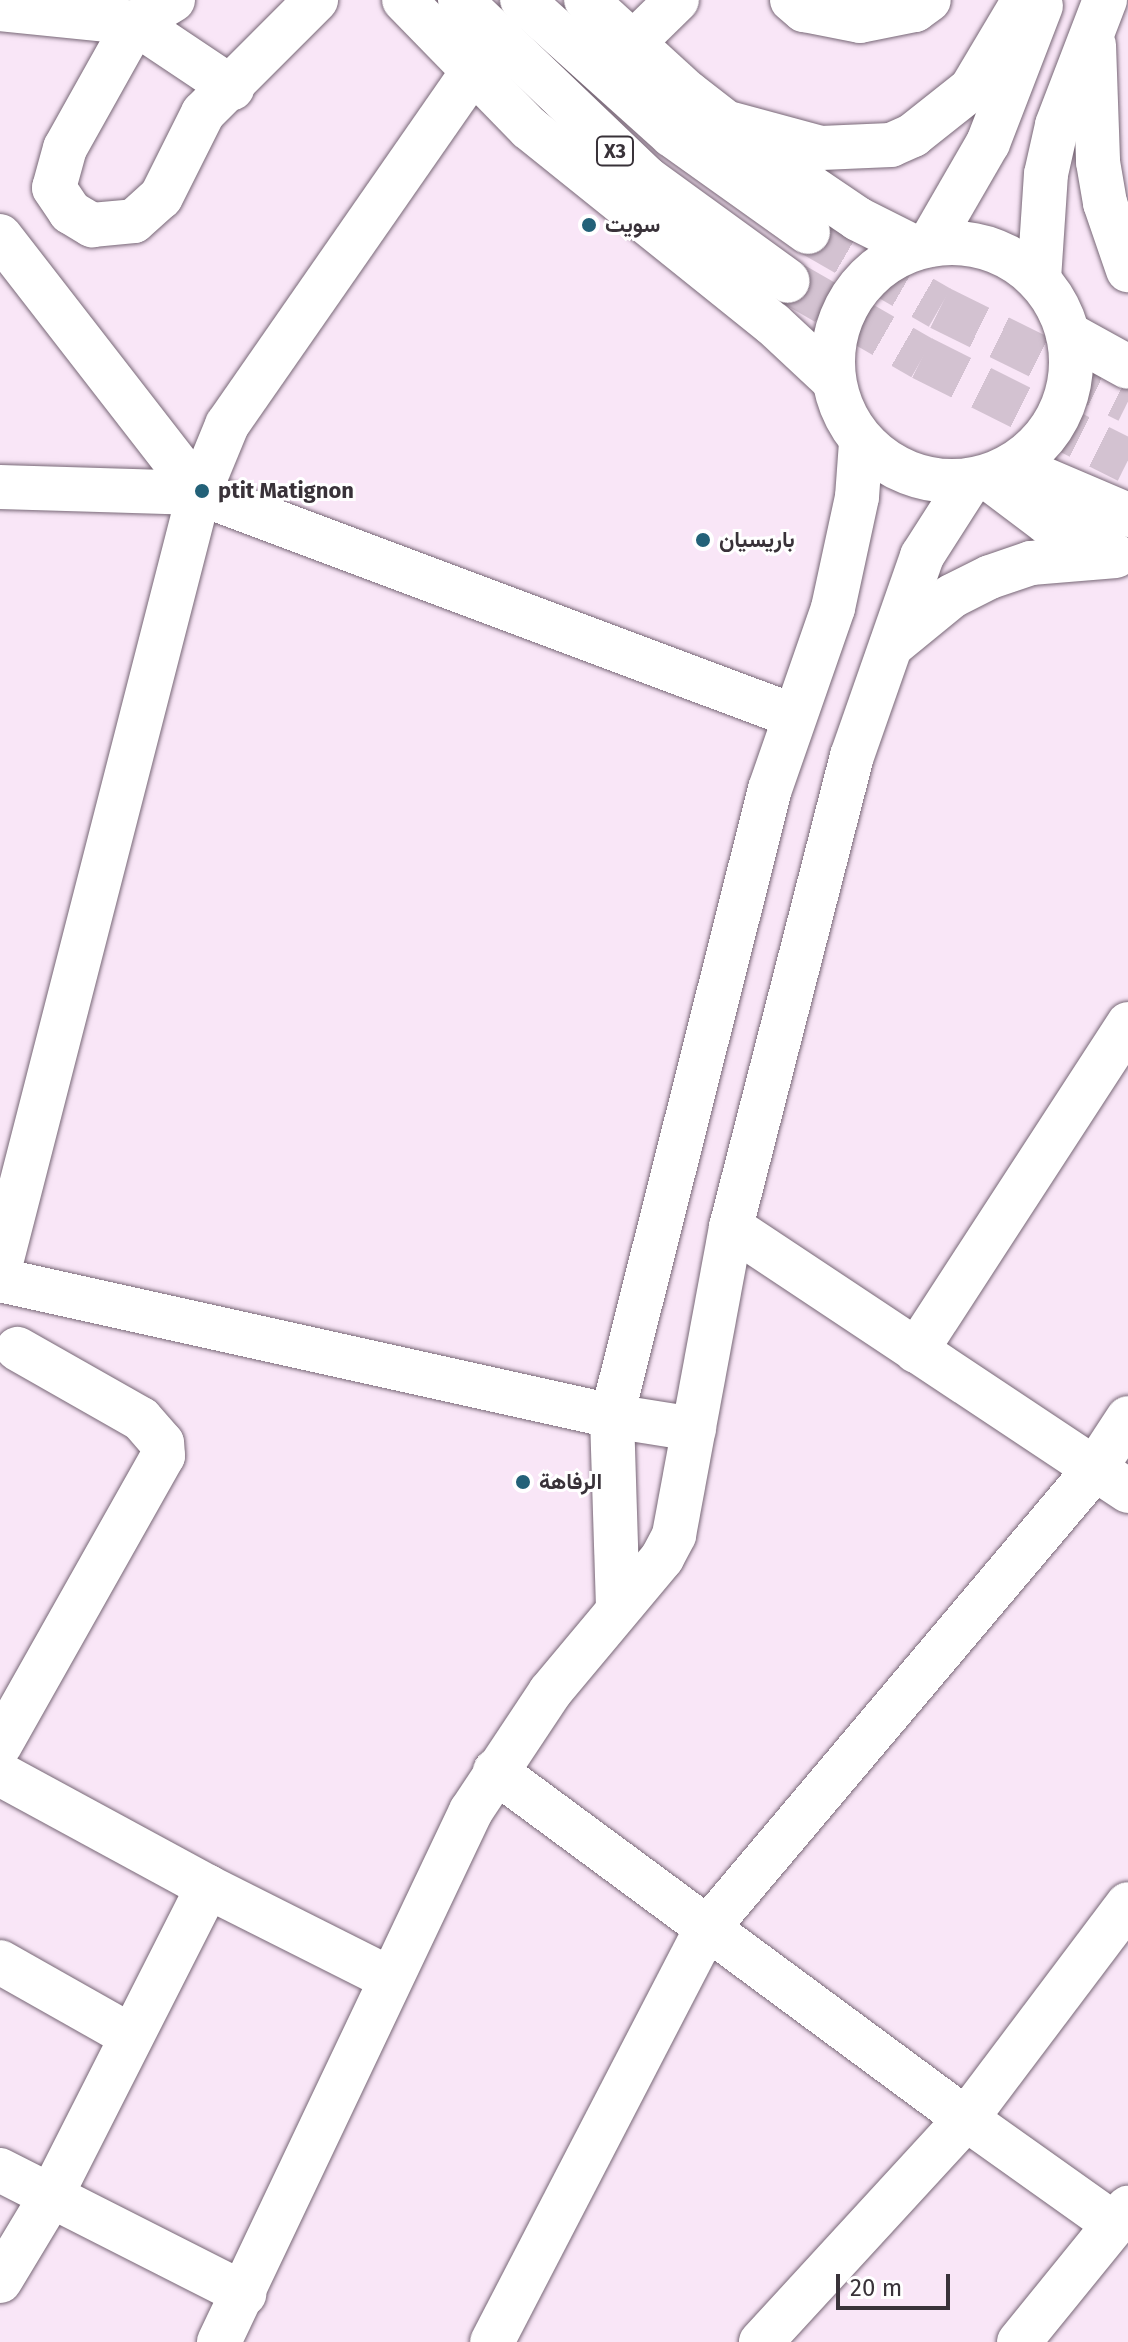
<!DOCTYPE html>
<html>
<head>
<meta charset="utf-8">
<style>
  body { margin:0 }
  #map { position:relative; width:1128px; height:2342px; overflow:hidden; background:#f9e6f7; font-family:"Fira Sans",Vazirmatn,sans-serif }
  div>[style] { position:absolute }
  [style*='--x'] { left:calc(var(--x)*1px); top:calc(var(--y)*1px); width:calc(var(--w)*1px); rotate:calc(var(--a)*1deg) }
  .highway-tunnel>* { height:44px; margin-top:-22px; transform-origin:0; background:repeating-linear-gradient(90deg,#d3c2d1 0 44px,transparent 0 66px) }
  .roads { filter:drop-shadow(0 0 2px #776776) drop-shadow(0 0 2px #776776) }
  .minor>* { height:44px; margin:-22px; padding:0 22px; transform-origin:22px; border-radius:22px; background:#fff }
  .minor>.ring { margin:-22px; padding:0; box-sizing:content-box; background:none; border:44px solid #fff; border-radius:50% }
  .highway>* { height:44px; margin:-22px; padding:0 22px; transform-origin:22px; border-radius:22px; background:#fff }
  .dots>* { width:22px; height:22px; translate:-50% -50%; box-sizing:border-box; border:4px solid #fff; border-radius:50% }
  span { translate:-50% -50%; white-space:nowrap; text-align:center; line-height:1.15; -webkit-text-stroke:6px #fff; paint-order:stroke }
  .shield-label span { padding:2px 6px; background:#fff; border:2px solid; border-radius:6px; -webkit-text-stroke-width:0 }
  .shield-label { font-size:20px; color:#393239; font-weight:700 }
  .poi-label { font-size:22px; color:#393239; font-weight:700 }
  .left { translate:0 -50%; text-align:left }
  .scale { position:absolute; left:836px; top:2274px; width:114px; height:36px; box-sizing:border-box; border:4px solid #393239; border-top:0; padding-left:10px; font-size:24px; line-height:28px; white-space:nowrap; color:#393239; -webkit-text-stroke:6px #fff; paint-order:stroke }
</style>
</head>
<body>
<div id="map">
  <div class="highway-tunnel">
    <i style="--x:808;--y:232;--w:152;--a:29.9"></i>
    <i style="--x:940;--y:308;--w:210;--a:26.3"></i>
    <i style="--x:788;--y:281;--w:155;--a:29.9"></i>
    <i style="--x:922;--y:358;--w:230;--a:26.6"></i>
  </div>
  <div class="roads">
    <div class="minor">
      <i style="--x:173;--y:0;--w:44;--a:148.8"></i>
      <i style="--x:135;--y:23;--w:143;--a:119.2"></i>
      <i style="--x:65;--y:148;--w:41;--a:105.4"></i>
      <i style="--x:54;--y:188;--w:29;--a:56"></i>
      <i style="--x:70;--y:212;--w:26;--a:31"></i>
      <i style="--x:92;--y:225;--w:42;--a:-5.4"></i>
      <i style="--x:134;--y:221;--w:36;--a:-42"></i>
      <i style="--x:161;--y:197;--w:94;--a:-63.4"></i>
      <i style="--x:203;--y:113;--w:160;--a:-45"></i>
      <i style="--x:792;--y:0;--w:16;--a:40"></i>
      <i style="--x:804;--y:10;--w:57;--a:11.1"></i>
      <i style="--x:860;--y:21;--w:56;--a:-11.3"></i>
      <i style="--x:915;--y:10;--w:17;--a:-36"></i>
      <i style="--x:0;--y:9;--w:136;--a:5.9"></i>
      <i style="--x:135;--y:23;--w:117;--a:33.8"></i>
      <i style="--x:632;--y:44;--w:63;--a:-44.4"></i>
      <i style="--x:1094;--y:45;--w:117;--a:88"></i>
      <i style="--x:1098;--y:162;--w:42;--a:80.3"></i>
      <i style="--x:1105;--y:203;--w:71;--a:71.1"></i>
      <i style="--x:732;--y:124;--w:92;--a:15.1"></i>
      <i style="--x:821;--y:148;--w:70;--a:-2.5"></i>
      <i style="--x:891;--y:145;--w:24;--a:-24"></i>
      <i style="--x:913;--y:135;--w:74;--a:-38.4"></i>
      <i style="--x:971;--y:89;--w:104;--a:-59.2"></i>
      <i style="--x:0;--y:236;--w:325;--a:52.2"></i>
      <i style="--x:199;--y:493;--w:799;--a:104.42"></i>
      <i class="ring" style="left:833px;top:243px;width:194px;height:194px"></i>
      <i style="--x:929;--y:245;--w:118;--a:-60"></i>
      <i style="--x:988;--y:143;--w:147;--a:-68.9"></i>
      <i style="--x:1039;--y:279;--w:105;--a:-86.2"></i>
      <i style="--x:1046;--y:174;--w:50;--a:-77.3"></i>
      <i style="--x:1057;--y:125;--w:134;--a:-69"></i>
      <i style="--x:987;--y:477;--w:76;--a:37"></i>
      <i style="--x:1048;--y:523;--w:70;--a:26.2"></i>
      <i style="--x:0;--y:487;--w:199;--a:1.7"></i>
      <i style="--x:199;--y:493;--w:635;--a:20.55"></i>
      <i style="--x:199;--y:493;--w:74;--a:-67.6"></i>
      <i style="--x:227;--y:425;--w:429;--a:-55.2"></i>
      <i style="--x:891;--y:646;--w:79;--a:-39.3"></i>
      <i style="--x:952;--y:596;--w:42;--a:-26.6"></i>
      <i style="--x:990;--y:577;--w:43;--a:-18.9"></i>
      <i style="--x:1031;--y:563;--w:85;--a:-4.7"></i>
      <i style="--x:731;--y:1227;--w:477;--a:33.6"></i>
      <i style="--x:0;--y:1280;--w:627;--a:12.53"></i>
      <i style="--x:612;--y:1416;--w:83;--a:9"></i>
      <i style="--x:916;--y:1351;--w:390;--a:-57"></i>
      <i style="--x:618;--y:1608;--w:192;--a:-91.8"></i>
      <i style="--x:612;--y:1416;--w:647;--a:-75.86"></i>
      <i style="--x:770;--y:789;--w:192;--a:-70.8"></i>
      <i style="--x:833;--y:608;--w:114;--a:-77.8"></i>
      <i style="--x:857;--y:497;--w:55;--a:-85.8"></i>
      <i style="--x:0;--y:1745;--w:332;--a:-60.6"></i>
      <i style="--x:163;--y:1456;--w:13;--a:-94"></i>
      <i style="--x:162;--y:1443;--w:32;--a:-131"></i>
      <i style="--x:141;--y:1419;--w:142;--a:-150.4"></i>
      <i style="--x:495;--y:1771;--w:586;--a:36.46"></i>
      <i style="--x:966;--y:2119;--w:303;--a:132.6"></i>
      <i style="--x:0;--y:1774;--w:237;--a:28.5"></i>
      <i style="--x:208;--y:1887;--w:203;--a:26.7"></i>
      <i style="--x:0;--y:1962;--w:148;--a:29.5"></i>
      <i style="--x:0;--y:2170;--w:274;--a:26.9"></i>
      <i style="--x:1114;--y:2224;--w:181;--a:-144.6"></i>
      <i style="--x:966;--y:2119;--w:269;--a:-53"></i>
      <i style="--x:0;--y:2281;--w:97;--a:-58.9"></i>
      <i style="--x:50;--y:2198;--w:349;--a:-63.1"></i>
      <i style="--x:219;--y:2342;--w:588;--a:-64.61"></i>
      <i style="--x:471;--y:1811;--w:143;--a:-56.4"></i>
      <i style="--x:550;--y:1692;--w:175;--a:-50.1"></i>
      <i style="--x:662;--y:1558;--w:26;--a:-62"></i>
      <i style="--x:674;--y:1535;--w:313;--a:-79.5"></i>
      <i style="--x:731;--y:1227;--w:486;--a:-75.6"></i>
      <i style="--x:852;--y:756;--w:212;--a:-70.7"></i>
      <i style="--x:922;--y:556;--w:89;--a:-57.4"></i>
      <i style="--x:492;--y:2342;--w:463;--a:-62.6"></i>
      <i style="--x:705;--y:1931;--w:603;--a:-49.84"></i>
      <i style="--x:1094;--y:1470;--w:62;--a:-56.8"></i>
      <i style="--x:1019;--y:2342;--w:173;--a:-50.9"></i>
    </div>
    <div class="highway">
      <i style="--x:404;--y:0;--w:179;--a:45.7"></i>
      <i style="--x:529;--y:128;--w:313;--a:38.8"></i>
      <i style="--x:773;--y:324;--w:82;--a:43"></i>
      <i style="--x:460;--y:0;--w:257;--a:43.7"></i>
      <i style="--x:646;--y:178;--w:175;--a:36"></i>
      <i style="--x:522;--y:0;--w:202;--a:42"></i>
      <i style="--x:672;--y:135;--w:167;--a:35.5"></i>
      <i style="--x:586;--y:0;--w:138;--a:42.4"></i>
      <i style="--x:688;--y:93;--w:140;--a:37.8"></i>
      <i style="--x:799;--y:179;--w:71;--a:34.1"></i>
      <i style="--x:858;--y:219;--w:65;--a:26.6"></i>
      <i style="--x:1068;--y:334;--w:68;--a:28.8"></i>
      <i style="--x:1013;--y:466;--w:125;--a:23.1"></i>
    </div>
  </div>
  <div class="dots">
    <i style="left:589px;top:225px;background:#236178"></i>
    <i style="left:202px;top:491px;background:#236178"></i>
    <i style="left:703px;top:540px;background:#236178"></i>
    <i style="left:523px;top:1482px;background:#236178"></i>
  </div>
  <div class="shield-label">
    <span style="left:615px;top:151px">X3</span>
  </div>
  <div class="poi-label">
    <span class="left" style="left:605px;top:225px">سويت</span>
    <span class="left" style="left:218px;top:491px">ptit Matignon</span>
    <span class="left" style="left:719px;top:540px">باريسيان</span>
    <span class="left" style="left:539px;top:1482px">الرفاهة</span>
  </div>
  <div class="scale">20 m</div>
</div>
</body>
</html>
